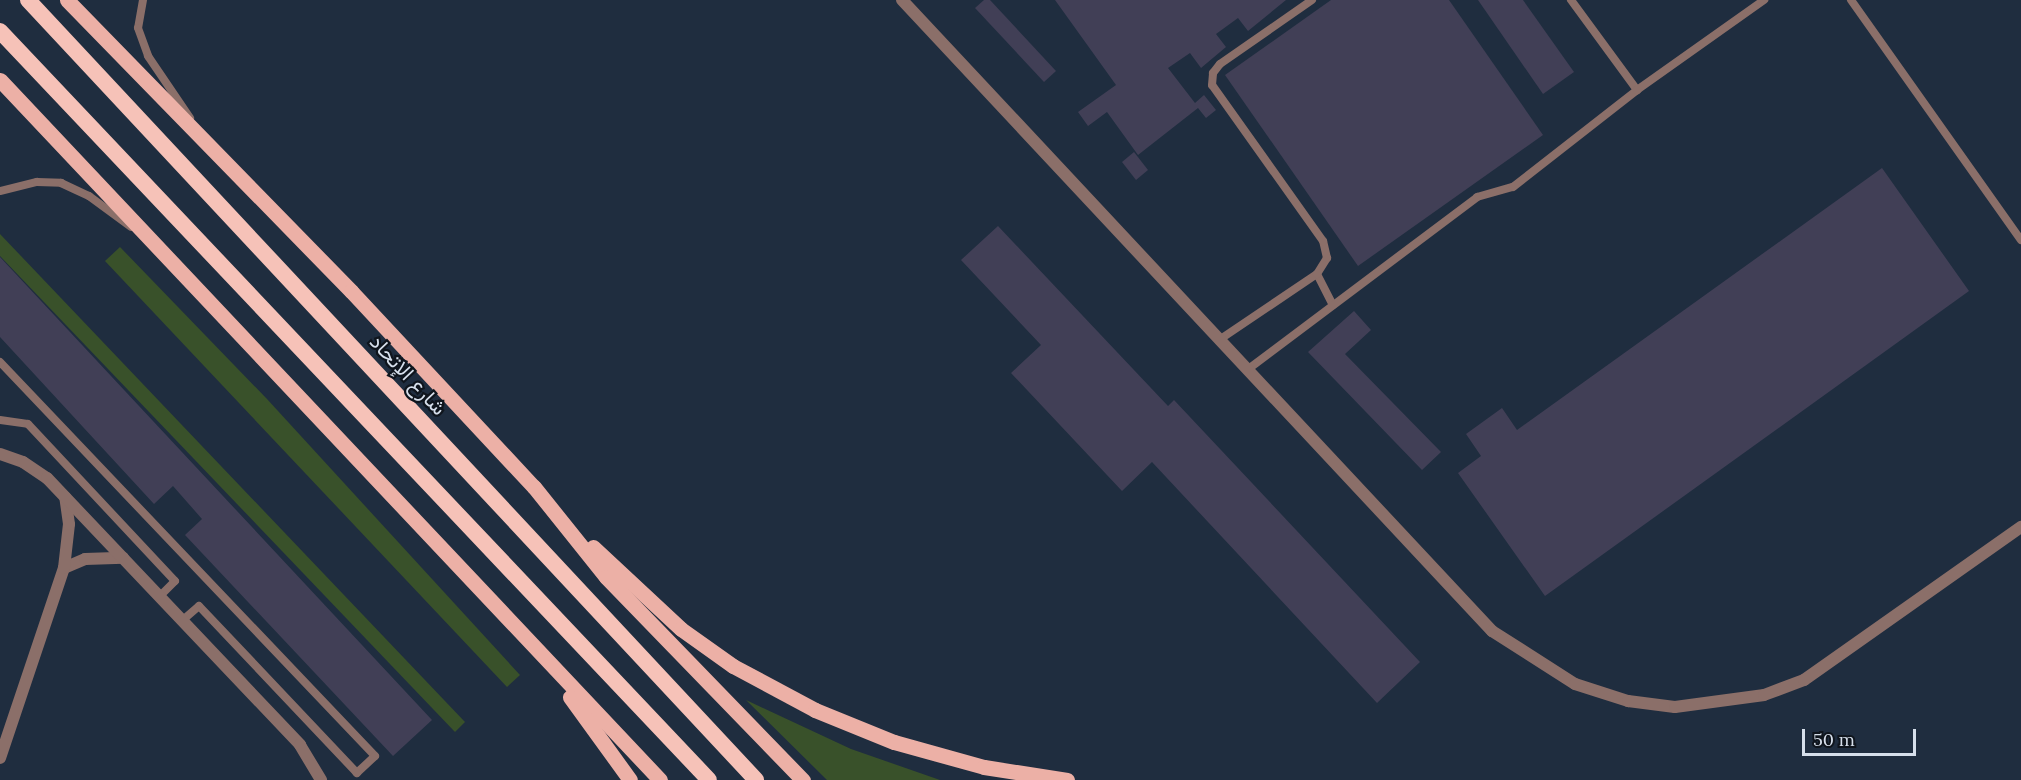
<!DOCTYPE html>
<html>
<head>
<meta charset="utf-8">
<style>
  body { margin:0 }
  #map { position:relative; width:2021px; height:780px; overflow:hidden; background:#1f2d3f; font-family:Lora,Vazirmatn,serif }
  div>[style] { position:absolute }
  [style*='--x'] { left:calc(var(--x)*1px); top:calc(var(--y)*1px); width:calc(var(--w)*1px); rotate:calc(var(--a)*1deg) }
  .green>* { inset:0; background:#39512a }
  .building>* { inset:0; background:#413f56 }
  .service>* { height:8px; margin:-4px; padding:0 4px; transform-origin:4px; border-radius:4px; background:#8b6f69 }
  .minor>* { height:12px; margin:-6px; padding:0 6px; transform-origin:6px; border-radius:6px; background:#8b6f69 }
  .tertiary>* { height:12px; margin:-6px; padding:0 6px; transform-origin:6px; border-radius:6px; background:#8b6f69 }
  .primary>* { height:15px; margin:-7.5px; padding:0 7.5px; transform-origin:7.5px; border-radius:7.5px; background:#ecb0a6 }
  .trunk>* { height:16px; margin:-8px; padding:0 8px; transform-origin:8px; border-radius:8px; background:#f6c2b8 }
  span { translate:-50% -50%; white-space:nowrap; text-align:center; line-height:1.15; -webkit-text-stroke:4.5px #0f151d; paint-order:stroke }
  .street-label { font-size:21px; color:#d6dfeb }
  .scale { position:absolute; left:1802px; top:729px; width:114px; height:27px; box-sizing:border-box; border:3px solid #d6dfeb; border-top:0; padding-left:8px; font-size:18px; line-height:21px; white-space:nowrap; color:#d6dfeb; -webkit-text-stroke:4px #0f151d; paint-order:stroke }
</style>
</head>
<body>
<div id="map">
  <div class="green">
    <i style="clip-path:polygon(0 234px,465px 722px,455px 732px,0 256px)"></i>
    <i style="clip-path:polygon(120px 247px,267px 399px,520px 675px,507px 687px,105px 261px)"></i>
    <i style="clip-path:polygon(746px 700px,851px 749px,940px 780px,827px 780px)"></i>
  </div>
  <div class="building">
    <i style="clip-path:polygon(984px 0,990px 0,1056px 71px,1044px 82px,975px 8px)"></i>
    <i style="clip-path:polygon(1055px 0,1286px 0,1248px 31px,1238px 18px,1216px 34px,1226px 47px,1201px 68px,1190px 53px,1168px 68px,1195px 103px,1204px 95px,1216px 110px,1206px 118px,1198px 108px,1138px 155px,1107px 112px,1088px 126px,1078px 112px,1116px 85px)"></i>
    <i style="clip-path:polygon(1331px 0,1449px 0,1543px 135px,1358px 266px,1225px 75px)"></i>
    <i style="clip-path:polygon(1478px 0,1523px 0,1574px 72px,1543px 94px)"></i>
    <i style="clip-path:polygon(1134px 152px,1148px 170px,1136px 180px,1122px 162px)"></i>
    <i style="clip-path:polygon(1882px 168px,1969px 291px,1545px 596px,1458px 473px,1481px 456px,1466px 434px,1502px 408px,1517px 430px)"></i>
    <i style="clip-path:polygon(998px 226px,1168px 406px,1174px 400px,1420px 662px,1377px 703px,1152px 462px,1122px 491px,1011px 373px,1041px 345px,961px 260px)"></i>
    <i style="clip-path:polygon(0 257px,432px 720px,393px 756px,185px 535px,202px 519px,173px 486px,154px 504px,0 337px)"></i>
    <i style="clip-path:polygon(1354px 311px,1371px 330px,1345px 354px,1441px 452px,1422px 470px,1308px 352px)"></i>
  </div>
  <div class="service">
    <i style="--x:143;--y:0;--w:28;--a:100"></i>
    <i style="--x:138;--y:28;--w:30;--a:70"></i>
    <i style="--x:148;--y:56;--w:75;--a:55.9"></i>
    <i style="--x:1571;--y:0;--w:112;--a:53.7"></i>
    <i style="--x:1851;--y:0;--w:294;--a:54.7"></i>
    <i style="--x:0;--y:191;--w:38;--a:-14"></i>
    <i style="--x:37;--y:182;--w:24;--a:2"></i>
    <i style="--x:61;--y:183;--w:31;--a:25"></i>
    <i style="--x:89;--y:196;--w:52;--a:36.4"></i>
    <i style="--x:1317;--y:274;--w:35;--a:63"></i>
    <i style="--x:1219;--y:340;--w:118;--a:-34"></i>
    <i style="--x:1317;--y:274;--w:19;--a:-58"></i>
    <i style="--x:1327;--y:258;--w:17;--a:-103"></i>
    <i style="--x:1323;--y:241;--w:191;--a:-125.4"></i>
    <i style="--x:1212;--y:85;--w:12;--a:-85"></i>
    <i style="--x:1213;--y:73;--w:11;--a:-52"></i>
    <i style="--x:1220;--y:64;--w:112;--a:-34.8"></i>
    <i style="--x:0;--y:362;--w:544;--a:46.42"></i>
    <i style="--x:375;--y:756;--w:25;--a:137"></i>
    <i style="--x:357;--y:773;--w:230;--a:-133.4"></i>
    <i style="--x:199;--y:606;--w:23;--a:139"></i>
    <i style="--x:1247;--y:370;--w:288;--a:-36.9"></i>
    <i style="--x:1477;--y:197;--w:37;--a:-16"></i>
    <i style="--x:1513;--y:187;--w:157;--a:-38"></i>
    <i style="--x:1637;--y:90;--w:156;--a:-35.3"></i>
    <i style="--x:0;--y:420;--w:28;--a:8"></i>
    <i style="--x:28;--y:424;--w:215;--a:46.9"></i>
    <i style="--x:175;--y:581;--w:23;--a:135"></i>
  </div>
  <div class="minor">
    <i style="--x:902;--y:0;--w:864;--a:46.92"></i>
    <i style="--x:1492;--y:631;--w:98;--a:32.6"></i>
    <i style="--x:1575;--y:684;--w:56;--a:17.8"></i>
    <i style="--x:1628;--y:701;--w:47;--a:7.3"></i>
    <i style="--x:1675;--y:707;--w:90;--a:-7.7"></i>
    <i style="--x:1764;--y:695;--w:43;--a:-20.6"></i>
    <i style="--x:1804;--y:680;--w:266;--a:-35.2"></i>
    <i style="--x:64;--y:568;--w:23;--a:-23"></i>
    <i style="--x:85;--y:559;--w:38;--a:-2"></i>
    <i style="--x:0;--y:758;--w:200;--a:-71.4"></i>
    <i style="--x:64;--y:568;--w:44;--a:-83.5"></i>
    <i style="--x:69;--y:524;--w:27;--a:-98"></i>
  </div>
  <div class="tertiary">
    <i style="--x:0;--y:454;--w:24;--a:19"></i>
    <i style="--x:23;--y:462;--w:29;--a:34"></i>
    <i style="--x:47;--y:478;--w:368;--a:46.5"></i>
    <i style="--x:300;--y:745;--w:41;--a:59"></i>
  </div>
  <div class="primary">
    <i style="--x:67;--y:0;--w:407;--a:45.7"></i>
    <i style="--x:351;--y:291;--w:268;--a:47"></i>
    <i style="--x:534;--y:487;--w:115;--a:51.3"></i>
    <i style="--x:606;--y:577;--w:283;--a:45.9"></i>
    <i style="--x:0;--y:80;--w:962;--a:46.68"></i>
    <i style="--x:593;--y:547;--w:120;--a:43"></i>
    <i style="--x:681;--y:629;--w:64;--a:35.4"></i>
    <i style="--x:733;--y:666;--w:93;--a:28.2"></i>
    <i style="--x:815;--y:710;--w:85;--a:22.1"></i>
    <i style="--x:894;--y:742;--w:93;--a:15.5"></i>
    <i style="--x:984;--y:767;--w:84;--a:8.9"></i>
    <i style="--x:570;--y:697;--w:102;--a:54.1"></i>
  </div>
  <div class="trunk">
    <i style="--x:28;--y:0;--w:1067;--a:46.97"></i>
    <i style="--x:0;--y:31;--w:1031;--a:46.57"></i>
  </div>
  <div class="street-label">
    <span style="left:408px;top:375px;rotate:47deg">شارع الإتحاد</span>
  </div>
  <div class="scale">50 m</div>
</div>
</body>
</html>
